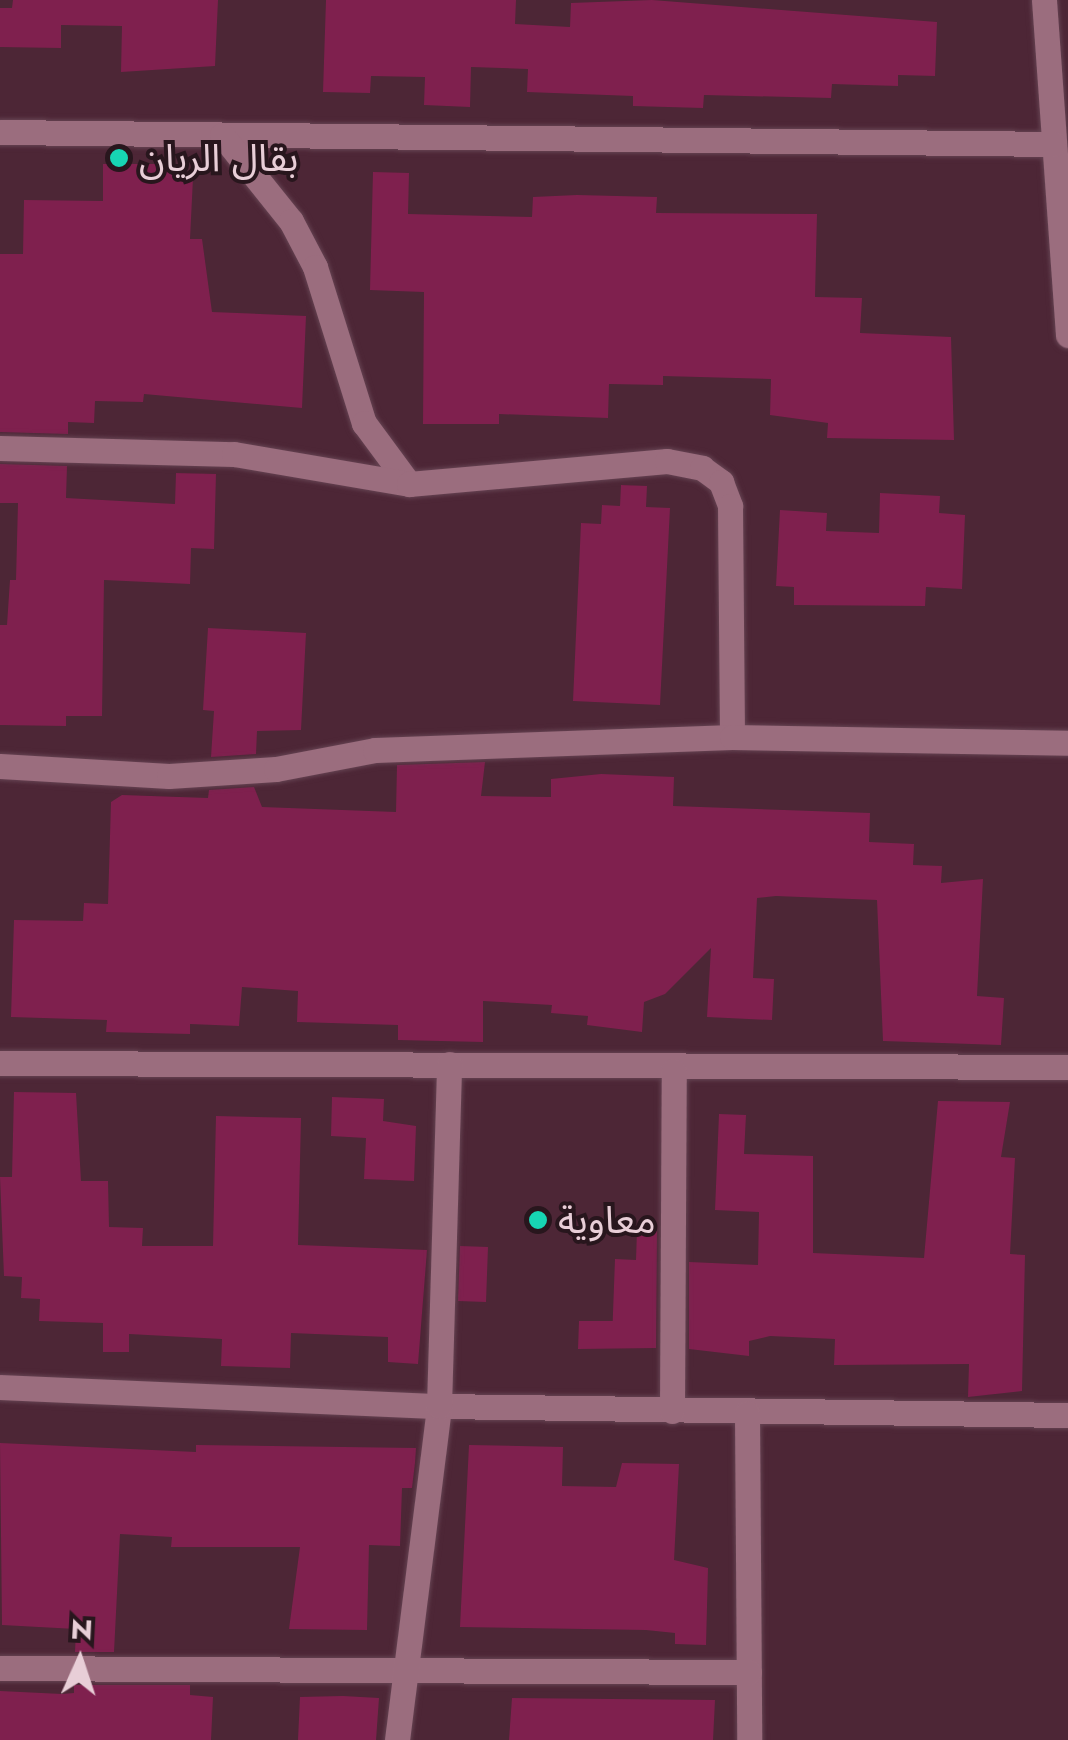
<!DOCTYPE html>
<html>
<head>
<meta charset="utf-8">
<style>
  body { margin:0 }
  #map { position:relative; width:1068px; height:1740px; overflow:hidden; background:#4d2636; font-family:Jost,"Noto Sans Arabic",sans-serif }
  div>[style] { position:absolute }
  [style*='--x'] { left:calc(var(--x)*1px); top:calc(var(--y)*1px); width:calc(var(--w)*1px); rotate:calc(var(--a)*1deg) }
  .building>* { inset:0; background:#7f204e }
  .roads { filter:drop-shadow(0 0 2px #654352) drop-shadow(0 0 2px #654352) }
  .minor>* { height:25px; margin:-12.5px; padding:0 12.5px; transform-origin:12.5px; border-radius:12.5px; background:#9b6d7e }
  .dots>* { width:28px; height:28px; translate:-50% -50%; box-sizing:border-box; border:5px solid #28161d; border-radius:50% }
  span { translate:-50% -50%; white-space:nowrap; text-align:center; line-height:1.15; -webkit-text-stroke:8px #28161d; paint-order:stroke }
  .poi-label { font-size:38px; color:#e8ced7 }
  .left { translate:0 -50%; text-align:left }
  .north { position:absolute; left:30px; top:1610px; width:100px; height:100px; -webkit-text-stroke:8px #28161d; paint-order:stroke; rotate:3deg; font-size:28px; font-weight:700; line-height:40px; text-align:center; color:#e8ced7 }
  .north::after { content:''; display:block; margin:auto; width:35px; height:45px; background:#e8ced7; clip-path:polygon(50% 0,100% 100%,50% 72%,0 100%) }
</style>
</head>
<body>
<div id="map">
  <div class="building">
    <i style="clip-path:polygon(13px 0,218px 0,215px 66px,121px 72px,122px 26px,61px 25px,61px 48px,0 47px,0 8px,12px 8px)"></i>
    <i style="clip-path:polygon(326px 0,516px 0,515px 24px,570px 27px,571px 3px,652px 0,937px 22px,935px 76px,898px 75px,898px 86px,832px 84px,831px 98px,704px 95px,703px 108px,633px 106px,633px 96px,527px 92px,528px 69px,471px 67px,470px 107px,424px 105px,425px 77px,371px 76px,370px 93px,323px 92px)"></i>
    <i style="clip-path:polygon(103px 164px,177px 164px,176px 180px,193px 178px,190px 239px,202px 239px,212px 312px,306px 316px,302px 408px,144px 394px,143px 402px,95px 401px,94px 423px,68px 422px,68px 434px,0 432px,0 254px,23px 254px,24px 200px,103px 201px)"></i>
    <i style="clip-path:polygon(373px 172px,409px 173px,408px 214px,532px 217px,533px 197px,577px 195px,657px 197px,656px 213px,817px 214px,815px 297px,862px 298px,860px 333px,951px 337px,954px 440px,827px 438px,828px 423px,770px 415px,771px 379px,663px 376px,663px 385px,609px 384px,608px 418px,499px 414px,499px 424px,423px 424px,424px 292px,370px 290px)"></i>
    <i style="clip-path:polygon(0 464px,67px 466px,66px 498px,175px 504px,176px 473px,216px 474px,214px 549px,191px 548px,190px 584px,104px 580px,102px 716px,66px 716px,66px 726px,0 725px,0 625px,7px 625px,10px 580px,16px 580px,18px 503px,0 503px)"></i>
    <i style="clip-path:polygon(621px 485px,647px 486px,646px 507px,670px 508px,660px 705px,573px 701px,581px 523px,601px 524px,602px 505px,620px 506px)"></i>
    <i style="clip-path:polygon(880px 493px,940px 496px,939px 513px,965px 515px,962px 589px,926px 587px,925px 606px,794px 605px,794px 587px,776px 586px,780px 510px,827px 513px,826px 531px,879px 533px)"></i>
    <i style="clip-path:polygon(208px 628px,306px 633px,301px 730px,257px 731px,256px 754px,211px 757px,214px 711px,203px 710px)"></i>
    <i style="clip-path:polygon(485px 762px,481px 796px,551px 797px,551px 779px,601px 774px,674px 777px,673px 806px,870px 813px,869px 842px,914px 844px,913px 865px,942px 866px,941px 883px,983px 879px,977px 996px,1004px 998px,1001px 1045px,883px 1041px,877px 900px,776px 896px,757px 898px,753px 978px,774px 979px,772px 1020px,707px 1017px,711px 948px,665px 994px,644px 1002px,642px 1032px,587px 1025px,588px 1016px,551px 1013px,552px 1005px,483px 1001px,483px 1042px,398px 1040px,398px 1025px,297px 1022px,298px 991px,242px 987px,239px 1026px,190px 1024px,190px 1034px,106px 1032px,107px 1020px,11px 1017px,14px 920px,83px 921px,84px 903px,108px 904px,111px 802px,122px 795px,208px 798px,209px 790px,254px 787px,262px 807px,396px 812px,397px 765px)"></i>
    <i style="clip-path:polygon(14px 1092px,76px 1093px,81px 1181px,108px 1181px,109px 1227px,143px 1228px,142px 1246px,213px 1246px,216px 1116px,301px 1118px,298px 1245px,427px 1250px,418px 1364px,388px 1362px,388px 1337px,291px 1333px,290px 1368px,221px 1366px,222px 1339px,129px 1334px,129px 1352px,103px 1352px,103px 1323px,39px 1321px,40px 1299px,21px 1298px,22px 1277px,4px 1276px,0 1177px,12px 1177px)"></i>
    <i style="clip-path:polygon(332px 1097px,384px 1099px,383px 1121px,416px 1126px,414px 1181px,364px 1179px,366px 1138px,331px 1136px)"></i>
    <i style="clip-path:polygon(938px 1101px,1010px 1102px,1001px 1157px,1015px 1158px,1010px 1254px,1025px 1255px,1022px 1391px,968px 1397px,969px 1364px,834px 1365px,835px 1339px,770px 1336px,749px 1341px,749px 1356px,689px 1349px,689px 1262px,758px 1265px,759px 1212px,715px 1210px,719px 1114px,746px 1115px,744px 1154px,813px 1156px,813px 1253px,924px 1258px)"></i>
    <i style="clip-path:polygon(637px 1230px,657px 1231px,656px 1348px,578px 1349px,579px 1321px,613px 1321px,612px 1340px,615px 1259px,636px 1260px)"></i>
    <i style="clip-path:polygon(460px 1246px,488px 1247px,486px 1302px,458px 1301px)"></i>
    <i style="clip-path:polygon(0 1443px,196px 1452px,196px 1445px,416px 1448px,415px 1463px,412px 1488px,402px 1488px,400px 1546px,369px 1545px,367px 1630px,289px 1629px,300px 1547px,171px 1547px,172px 1537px,120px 1534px,114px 1652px,75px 1652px,76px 1629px,2px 1625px)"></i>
    <i style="clip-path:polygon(469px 1445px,563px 1447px,562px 1486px,616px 1487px,622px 1463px,679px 1464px,674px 1560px,708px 1568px,706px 1645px,675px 1644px,675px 1633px,646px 1630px,460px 1627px)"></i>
    <i style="clip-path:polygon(74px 1685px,190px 1685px,190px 1695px,213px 1697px,211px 1740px,0 1740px,0 1691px,62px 1694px,74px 1693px)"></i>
    <i style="clip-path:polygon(343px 1696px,379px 1698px,376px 1740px,298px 1740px,300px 1697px)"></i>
    <i style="clip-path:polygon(512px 1698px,715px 1700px,713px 1740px,509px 1740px)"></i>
  </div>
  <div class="roads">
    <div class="minor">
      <i style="--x:1044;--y:0;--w:336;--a:85.9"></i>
      <i style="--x:0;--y:132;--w:1053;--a:0.65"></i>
      <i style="--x:222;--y:135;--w:110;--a:51.3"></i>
      <i style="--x:291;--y:221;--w:52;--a:62.4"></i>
      <i style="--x:315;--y:267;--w:164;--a:72.6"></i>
      <i style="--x:364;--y:423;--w:76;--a:53.6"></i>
      <i style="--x:0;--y:448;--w:234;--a:1.5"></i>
      <i style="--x:234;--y:454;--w:178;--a:9.7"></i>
      <i style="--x:409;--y:484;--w:259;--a:-5.1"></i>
      <i style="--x:667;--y:461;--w:36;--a:11"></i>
      <i style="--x:702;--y:468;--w:24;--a:36"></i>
      <i style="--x:721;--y:482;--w:26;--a:69"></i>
      <i style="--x:730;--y:506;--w:231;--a:89.5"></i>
      <i style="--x:0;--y:766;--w:169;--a:3.4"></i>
      <i style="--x:169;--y:776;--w:107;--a:-3.7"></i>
      <i style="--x:276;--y:769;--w:101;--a:-10.9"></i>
      <i style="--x:375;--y:750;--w:357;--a:-2.1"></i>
      <i style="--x:732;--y:737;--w:336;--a:1"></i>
      <i style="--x:0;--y:1063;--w:1068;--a:0.21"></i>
      <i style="--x:0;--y:1387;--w:439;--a:2.5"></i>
      <i style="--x:439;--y:1406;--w:629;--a:0.82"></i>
      <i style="--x:672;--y:1411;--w:340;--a:-89.7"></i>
      <i style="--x:747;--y:1413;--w:327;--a:89.6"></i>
      <i style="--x:0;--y:1668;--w:749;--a:0.31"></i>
      <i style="--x:397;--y:1740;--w:337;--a:-82.8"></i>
      <i style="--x:439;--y:1406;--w:342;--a:-88.3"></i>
    </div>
  </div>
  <div class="dots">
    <i style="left:119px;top:158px;background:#17d5b3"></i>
    <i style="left:538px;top:1220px;background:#17d5b3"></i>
  </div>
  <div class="poi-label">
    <span class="left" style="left:139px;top:158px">بقال الريان</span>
    <span class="left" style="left:558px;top:1220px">معاوية</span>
  </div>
  <div class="north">N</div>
</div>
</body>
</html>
